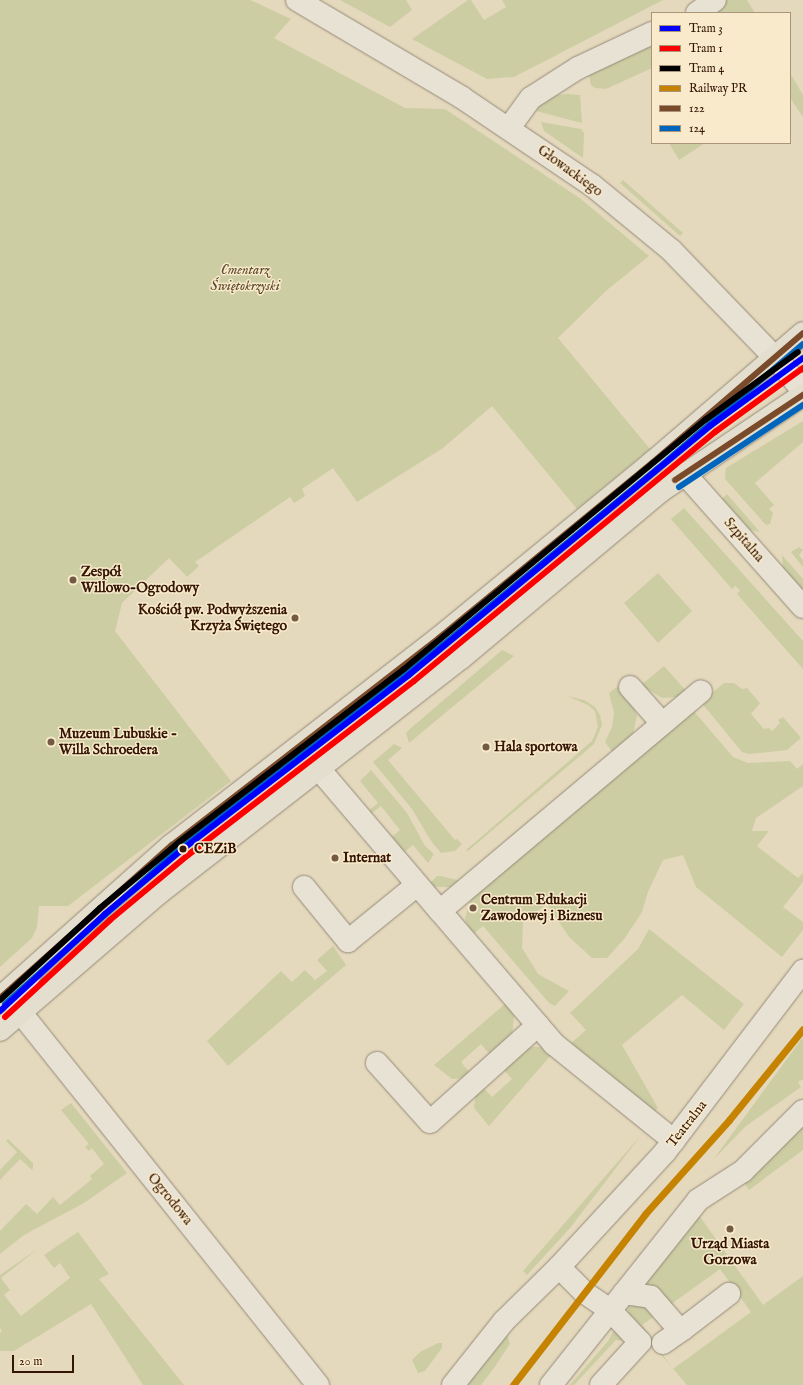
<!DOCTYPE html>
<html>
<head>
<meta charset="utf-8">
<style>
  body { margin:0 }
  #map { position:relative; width:803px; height:1385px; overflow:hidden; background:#e5d9bd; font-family:"IM FELL English",serif }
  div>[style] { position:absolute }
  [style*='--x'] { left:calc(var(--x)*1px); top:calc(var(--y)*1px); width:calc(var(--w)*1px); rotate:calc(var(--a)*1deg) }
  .green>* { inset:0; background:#cccda3 }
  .roads { filter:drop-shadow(0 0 1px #958a79) drop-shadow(0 0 1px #958a79) }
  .minor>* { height:22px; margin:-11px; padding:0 11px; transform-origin:11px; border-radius:11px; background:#e8e2d5 }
  .major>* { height:22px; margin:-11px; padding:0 11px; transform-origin:11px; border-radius:11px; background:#e4dece }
  .bus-1>* { height:6px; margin:-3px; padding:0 3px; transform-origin:3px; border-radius:3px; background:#7a4b2a }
  .bus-2>* { height:6px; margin:-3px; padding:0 3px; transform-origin:3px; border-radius:3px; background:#0065bd }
  .rail-1>* { height:7px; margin:-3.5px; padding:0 3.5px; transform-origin:3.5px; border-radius:3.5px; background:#c68201 }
  .tram-1>* { height:6px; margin:-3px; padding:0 3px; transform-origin:3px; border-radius:3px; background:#00f }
  .tram-2>* { height:6px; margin:-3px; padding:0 3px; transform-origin:3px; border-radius:3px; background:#f00 }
  .tram-3>* { height:6px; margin:-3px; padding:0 3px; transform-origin:3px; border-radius:3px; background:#000 }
  .dots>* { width:11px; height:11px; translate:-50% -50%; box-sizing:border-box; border:2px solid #f8eaca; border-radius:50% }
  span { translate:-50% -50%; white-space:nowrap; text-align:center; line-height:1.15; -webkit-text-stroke:3px #f8eaca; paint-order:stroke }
  .street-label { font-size:14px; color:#351505 }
  .park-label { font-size:14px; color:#5c492e; font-style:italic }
  .poi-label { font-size:14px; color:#351505; font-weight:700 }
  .left { translate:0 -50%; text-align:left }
  .right { translate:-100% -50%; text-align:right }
  .stop-label { font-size:14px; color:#351505; font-weight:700 }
  .legend { position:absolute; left:651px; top:12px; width:140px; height:132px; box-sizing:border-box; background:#f8eaca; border:1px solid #aa957b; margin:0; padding:5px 7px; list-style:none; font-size:12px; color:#351505 }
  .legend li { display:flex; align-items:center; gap:8px; height:20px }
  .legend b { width:20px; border:1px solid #aa957b }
  .scale { position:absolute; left:12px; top:1355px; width:62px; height:18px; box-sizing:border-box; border:2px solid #351505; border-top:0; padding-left:5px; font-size:12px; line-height:14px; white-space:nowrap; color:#351505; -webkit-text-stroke:3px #f8eaca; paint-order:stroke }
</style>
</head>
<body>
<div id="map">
  <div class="green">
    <i style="clip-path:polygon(0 0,250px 0,291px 19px,274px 38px,405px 108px,445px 109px,581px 199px,649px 256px,607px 290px,558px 338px,650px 449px,577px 509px,492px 406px,443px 448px,357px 502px,333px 468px,302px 489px,305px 496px,294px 503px,290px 497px,195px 562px,199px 566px,187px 577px,169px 558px,122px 603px,115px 631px,231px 781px,68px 906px,39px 906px,37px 927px,32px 938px,0 967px)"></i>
    <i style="clip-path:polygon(340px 0,406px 0,412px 10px,390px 27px)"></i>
    <i style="clip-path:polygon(468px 0,471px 0,484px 20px,506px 7px,502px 0,663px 0,514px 77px,487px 79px,412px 39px)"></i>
    <i style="clip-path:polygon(722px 0,747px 0,755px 13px,708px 13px)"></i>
    <i style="clip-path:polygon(652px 42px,652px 68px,606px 89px,595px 88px,591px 85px,588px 72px)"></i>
    <i style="clip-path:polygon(790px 73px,803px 95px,803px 117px,790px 98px)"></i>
    <i style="clip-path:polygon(568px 94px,580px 95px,582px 123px,536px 111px,540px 105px,556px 95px)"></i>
    <i style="clip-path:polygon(541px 122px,581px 129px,584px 133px,583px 158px,544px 131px)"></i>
    <i style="clip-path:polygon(669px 143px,705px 143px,679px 160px)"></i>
    <i style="clip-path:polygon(623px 180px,683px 233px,680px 236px,620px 183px)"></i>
    <i style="clip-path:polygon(803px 421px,803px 442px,755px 483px,774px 505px,769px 509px,773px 513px,770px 524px,766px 525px,725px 479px,726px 468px)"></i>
    <i style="clip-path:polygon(727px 494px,760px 532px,750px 530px,722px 499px)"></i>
    <i style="clip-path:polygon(684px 508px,803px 641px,803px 669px,737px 594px,740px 590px,735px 586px,732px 589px,671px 519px)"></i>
    <i style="clip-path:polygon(799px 547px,803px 550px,799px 555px,803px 560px,803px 567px,791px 552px)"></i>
    <i style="clip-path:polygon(782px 555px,803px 579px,803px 591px,783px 568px)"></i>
    <i style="clip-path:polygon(658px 573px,692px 611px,658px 643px,624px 603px)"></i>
    <i style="clip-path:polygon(502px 650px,514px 656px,409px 743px,406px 733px,411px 728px)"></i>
    <i style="clip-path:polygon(664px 666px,688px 693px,678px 697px,662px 698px,641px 685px)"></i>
    <i style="clip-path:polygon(724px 683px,734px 683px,742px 689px,747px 688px,760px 703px,751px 714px,764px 729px,769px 728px,772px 731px,780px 723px,778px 720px,783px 717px,801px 738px,787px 750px,749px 754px,742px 752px,701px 702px)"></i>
    <i style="clip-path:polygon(618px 686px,633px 705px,637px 716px,632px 737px,614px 754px,605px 742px,612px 727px,614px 713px,609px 693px)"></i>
    <i style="clip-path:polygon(567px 696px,584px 700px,595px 707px,600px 715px,602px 725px,594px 744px,468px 851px,466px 850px,592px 741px,598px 727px,595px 711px,588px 705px)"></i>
    <i style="clip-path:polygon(692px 709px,733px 757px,748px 763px,790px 761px,797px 769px,803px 764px,803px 786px,756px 818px,752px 831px,769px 831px,757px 846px,798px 878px,803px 873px,803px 882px,783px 907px,803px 922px,803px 930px,782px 957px,696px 887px,683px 855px,663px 860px,648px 892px,642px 912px,625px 938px,607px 958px,592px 958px,569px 937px,547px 904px,523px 921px,522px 948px,538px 974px,569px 991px,555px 1006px,549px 1003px,483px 926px,471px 936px,465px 919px,468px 906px,475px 893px)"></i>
    <i style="clip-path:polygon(394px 744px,402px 748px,388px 760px,455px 840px,457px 839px,462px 844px,455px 851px,441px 853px,431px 841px,412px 809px,373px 762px)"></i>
    <i style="clip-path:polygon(371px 770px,407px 813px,425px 846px,434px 854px,428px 863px,413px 845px,401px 855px,388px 840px,400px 830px,381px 806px,368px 816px,366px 813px,378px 803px,360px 781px)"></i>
    <i style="clip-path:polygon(437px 876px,441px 876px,461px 881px,456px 887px,434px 887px,429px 884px)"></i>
    <i style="clip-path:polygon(649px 929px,744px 1004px,724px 1030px,682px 995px,622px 1045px,658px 1108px,652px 1115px,569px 1045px,586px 1030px,570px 1013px,638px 949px)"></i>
    <i style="clip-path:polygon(333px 946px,346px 965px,228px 1066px,207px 1041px,281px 971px,292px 982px,305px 970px,315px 980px,327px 971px,317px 960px)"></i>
    <i style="clip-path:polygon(506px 1003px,514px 1016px,512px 1036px,491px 1056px,481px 1044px,461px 1062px,471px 1074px,466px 1078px,452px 1079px,434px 1065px)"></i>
    <i style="clip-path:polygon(803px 1037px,803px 1079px,798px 1082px,801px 1087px,746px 1126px,713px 1160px)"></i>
    <i style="clip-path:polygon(532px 1047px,541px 1047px,553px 1053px,489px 1126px,474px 1108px,476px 1090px,481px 1085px,492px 1097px,512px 1079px,502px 1068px,520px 1052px)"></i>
    <i style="clip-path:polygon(71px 1103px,127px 1173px,84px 1203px,24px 1235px,0 1254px,0 1231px,26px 1204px,37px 1214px,53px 1197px,60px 1205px,92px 1179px,90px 1176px,104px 1164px,92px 1148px,89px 1151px,85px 1147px,89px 1144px,61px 1110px)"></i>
    <i style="clip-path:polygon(803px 1122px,803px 1150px,749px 1190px,743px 1181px,698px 1214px,763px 1305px,803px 1276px,803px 1385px,687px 1385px,628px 1316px,628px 1307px,641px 1303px,656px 1315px,642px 1325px,673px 1369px,751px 1312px,720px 1269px,670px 1305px,641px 1280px,691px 1213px)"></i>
    <i style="clip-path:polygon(642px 1134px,570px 1228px,527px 1275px,523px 1271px)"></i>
    <i style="clip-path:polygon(8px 1139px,33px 1163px,33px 1168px,32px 1170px,20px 1159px,0 1180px,0 1170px,17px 1152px,6px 1141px)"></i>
    <i style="clip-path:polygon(78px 1232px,109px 1274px,99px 1279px,184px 1385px,143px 1385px,91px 1304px,14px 1351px,0 1351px,0 1333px,2px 1331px,0 1328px,0 1275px,39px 1248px,1px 1278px,10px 1290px,4px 1295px,21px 1316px,70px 1278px,60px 1263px,54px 1268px,44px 1255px)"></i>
    <i style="clip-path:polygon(614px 1330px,625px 1337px,621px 1341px,616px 1340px,574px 1385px,570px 1385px,608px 1341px)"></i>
    <i style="clip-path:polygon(507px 1334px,510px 1344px,494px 1368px,481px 1385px,467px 1385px)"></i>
    <i style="clip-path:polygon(438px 1343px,442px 1343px,442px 1348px,425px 1371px,418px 1373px,412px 1360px,420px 1352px)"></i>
  </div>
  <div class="roads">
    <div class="minor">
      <i style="--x:297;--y:0;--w:191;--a:30.6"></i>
      <i style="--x:461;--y:97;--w:159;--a:34"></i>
      <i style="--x:593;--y:186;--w:101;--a:39.4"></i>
      <i style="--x:671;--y:250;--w:161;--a:46"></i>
      <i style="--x:783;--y:366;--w:33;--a:52"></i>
      <i style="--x:697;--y:13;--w:22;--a:-36"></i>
      <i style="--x:509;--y:128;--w:37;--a:-54"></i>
      <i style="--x:531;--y:98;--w:56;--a:-32.6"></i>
      <i style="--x:578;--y:68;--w:82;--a:-25.3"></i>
      <i style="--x:684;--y:473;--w:179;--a:48.4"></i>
      <i style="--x:630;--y:687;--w:47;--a:48.5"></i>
      <i style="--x:319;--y:769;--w:187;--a:49.6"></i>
      <i style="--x:440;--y:911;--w:341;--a:-40.1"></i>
      <i style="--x:304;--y:887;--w:70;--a:50.8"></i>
      <i style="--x:348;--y:941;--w:89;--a:-39.1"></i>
      <i style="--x:440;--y:911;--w:175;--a:49.4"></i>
      <i style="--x:554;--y:1044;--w:154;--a:38.9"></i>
      <i style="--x:32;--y:971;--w:27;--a:121"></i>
      <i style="--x:18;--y:994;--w:12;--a:95"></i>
      <i style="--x:17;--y:1006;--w:8;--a:60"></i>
      <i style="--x:21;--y:1013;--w:476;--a:51.4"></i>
      <i style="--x:377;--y:1063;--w:79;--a:48.1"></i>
      <i style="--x:430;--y:1122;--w:145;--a:-41.9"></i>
      <i style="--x:559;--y:1267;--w:37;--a:45"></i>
      <i style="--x:585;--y:1293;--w:30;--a:34"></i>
      <i style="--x:610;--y:1310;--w:44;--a:46.8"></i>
      <i style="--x:640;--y:1342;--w:58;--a:132.2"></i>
      <i style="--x:624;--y:1293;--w:27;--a:8"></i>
      <i style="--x:651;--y:1297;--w:37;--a:49"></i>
      <i style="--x:675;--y:1325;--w:9;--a:27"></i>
      <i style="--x:683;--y:1329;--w:58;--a:-37.3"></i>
      <i style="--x:663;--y:1343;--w:24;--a:-35"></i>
      <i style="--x:453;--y:1385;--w:82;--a:-51.4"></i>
      <i style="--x:504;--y:1321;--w:77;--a:-44.5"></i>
      <i style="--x:559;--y:1267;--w:156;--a:-47.3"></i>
      <i style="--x:665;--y:1152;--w:228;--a:-52.7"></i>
      <i style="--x:551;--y:1385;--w:236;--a:-51.5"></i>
      <i style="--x:698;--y:1200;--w:54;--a:-32.8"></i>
      <i style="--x:743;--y:1171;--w:85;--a:-45"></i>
    </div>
    <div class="major">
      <i style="--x:0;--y:998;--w:230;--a:-41.7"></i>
      <i style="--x:172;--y:845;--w:338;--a:-37.8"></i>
      <i style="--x:439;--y:638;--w:276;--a:-39.4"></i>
      <i style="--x:652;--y:463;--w:199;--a:-40.7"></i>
      <i style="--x:0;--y:1030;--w:211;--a:-40.8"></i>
      <i style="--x:160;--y:892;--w:381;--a:-37.9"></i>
      <i style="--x:461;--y:658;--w:262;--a:-39.9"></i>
      <i style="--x:662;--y:490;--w:170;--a:-34"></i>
    </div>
  </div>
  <div class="bus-1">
    <i style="--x:675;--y:480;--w:154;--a:-33.6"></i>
    <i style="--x:0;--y:998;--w:230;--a:-41.7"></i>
    <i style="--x:172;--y:845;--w:338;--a:-37.8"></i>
    <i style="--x:439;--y:638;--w:276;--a:-39.4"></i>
    <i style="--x:652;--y:463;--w:199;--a:-40.7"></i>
  </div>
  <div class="bus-2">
    <i style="--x:679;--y:487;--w:149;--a:-33.5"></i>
    <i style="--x:5;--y:1004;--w:230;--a:-41.7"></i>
    <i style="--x:177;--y:851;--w:338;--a:-37.8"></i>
    <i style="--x:444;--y:644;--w:276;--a:-39.4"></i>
    <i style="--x:657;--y:469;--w:192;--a:-40.6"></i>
  </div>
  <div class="rail-1">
    <i style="--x:513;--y:1385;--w:216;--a:-52.3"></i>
    <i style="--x:645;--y:1214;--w:126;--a:-48.2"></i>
    <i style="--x:729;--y:1120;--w:117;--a:-50.9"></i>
  </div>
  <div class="tram-1">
    <i style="--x:0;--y:1011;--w:143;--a:-42.7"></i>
    <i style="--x:105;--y:914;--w:102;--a:-39.8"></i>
    <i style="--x:183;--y:849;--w:285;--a:-37.6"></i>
    <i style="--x:409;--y:675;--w:391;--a:-39.6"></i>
    <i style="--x:710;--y:426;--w:115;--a:-36.2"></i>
  </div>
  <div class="tram-2">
    <i style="--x:5;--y:1017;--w:143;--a:-42.7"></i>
    <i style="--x:110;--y:920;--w:102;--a:-39.8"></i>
    <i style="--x:188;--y:855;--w:285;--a:-37.6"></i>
    <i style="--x:414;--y:681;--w:391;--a:-39.6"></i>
    <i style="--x:715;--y:432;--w:109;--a:-36"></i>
  </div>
  <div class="tram-3">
    <i style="--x:0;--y:1000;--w:136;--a:-42.6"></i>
    <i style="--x:100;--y:908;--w:102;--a:-39.8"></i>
    <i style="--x:178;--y:843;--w:285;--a:-37.6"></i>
    <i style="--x:404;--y:669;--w:391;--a:-39.6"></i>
    <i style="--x:705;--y:420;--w:115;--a:-36.2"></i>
  </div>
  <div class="dots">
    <i style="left:73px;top:580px;background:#735a45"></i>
    <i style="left:295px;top:618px;background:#735a45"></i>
    <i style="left:51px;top:742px;background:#735a45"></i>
    <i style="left:486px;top:747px;background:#735a45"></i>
    <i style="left:183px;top:849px;background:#351505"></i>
    <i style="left:335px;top:858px;background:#735a45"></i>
    <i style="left:473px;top:908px;background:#735a45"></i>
    <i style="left:730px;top:1229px;background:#735a45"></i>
  </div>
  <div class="street-label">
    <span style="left:570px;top:171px;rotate:36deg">Głowackiego</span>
    <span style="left:744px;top:540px;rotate:49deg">Szpitalna</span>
    <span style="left:687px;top:1124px;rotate:-52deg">Teatralna</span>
    <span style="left:170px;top:1199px;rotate:51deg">Ogrodowa</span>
  </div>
  <div class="park-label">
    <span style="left:245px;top:278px">Cmentarz<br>Świętokrzyski</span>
  </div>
  <div class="poi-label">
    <span class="left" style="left:81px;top:580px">Zespół<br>Willowo-Ogrodowy</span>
    <span class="right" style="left:287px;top:618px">Kościół pw. Podwyższenia<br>Krzyża Świętego</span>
    <span class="left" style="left:59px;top:742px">Muzeum Lubuskie -<br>Willa Schroedera</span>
    <span class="left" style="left:494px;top:747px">Hala sportowa</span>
    <span class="left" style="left:343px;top:858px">Internat</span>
    <span class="left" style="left:481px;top:908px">Centrum Edukacji<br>Zawodowej i Biznesu</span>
    <span style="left:730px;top:1252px">Urząd Miasta<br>Gorzowa</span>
  </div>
  <div class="stop-label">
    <span class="left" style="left:194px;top:849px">CEZiB</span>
  </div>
  <ul class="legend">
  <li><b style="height:5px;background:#00f"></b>Tram 3</li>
  <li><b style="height:5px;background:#f00"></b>Tram 1</li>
  <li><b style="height:5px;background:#000"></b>Tram 4</li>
  <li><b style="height:5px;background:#c68201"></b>Railway PR</li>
  <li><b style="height:5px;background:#7a4b2a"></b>122</li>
  <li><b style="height:5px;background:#0065bd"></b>124</li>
  </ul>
  <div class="scale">20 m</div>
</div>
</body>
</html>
